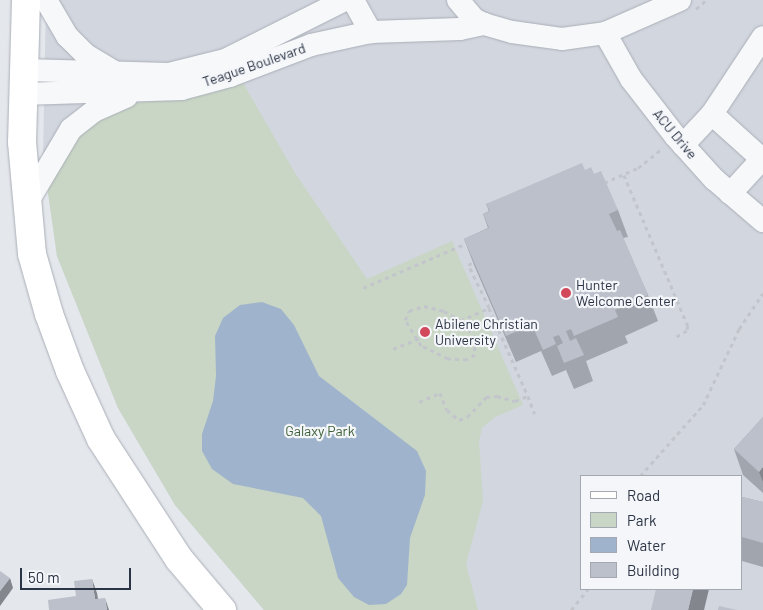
<!DOCTYPE html>
<html>
<head>
<meta charset="utf-8">
<style>
  body { margin:0 }
  #map { position:relative; width:763px; height:610px; overflow:hidden; background:#e4e7ec; font-family:Barlow,sans-serif }
  div>[style] { position:absolute }
  [style*='--x'] { left:calc(var(--x)*1px); top:calc(var(--y)*1px); width:calc(var(--w)*1px); rotate:calc(var(--a)*1deg) }
  .built>* { inset:0; background:#d2d6de }
  .green>* { inset:0; background:#c9d6c5 }
  .water>* { inset:0; background:#9fb4cc }
  .path>* { height:2.5px; margin-top:-1.25px; transform-origin:0; background:repeating-linear-gradient(90deg,#c2c5cb 0 4px,transparent 0 8px) }
  .roads { filter:drop-shadow(0 0 1px #a9aeb7) drop-shadow(0 0 1px #a9aeb7) }
  .minor>* { height:22px; margin:-11px; padding:0 11px; transform-origin:11px; border-radius:11px; background:#f7f8fa }
  .major>* { height:28px; margin:-14px; padding:0 14px; transform-origin:14px; border-radius:14px; background:#fff }
  .wall>* { inset:0; background:#a1a5ae }
  .shaded-wall>* { inset:0; background:#83868d }
  .building>* { inset:0; background:#bbc0ca }
  .dots>* { width:14px; height:14px; translate:-50% -50%; box-sizing:border-box; border:2px solid #f4f6f9; border-radius:50% }
  span { translate:-50% -50%; white-space:nowrap; text-align:center; line-height:1.15; -webkit-text-stroke:4.5px #f4f6f9; paint-order:stroke }
  .street-label { font-size:14px; color:#2b3445 }
  .poi-label { font-size:14px; color:#2b3445 }
  .left { translate:0 -50%; text-align:left }
  .park-label { font-size:14px; color:#3f6138 }
  .legend { position:absolute; left:580px; top:475px; width:162px; height:115px; box-sizing:border-box; background:#f4f6f9; border:1px solid #a4a8b1; margin:0; padding:6px 9px; list-style:none; font-size:15px; color:#2b3445 }
  .legend li { display:flex; align-items:center; gap:10px; height:25px }
  .legend b { width:25px; border:1px solid #a4a8b1 }
  .scale { position:absolute; left:20px; top:568px; width:111px; height:22px; box-sizing:border-box; border:2px solid #2b3445; border-top:0; padding-left:6px; font-size:15px; line-height:18px; white-space:nowrap; color:#2b3445; -webkit-text-stroke:4px #f4f6f9; paint-order:stroke }
</style>
</head>
<body>
<div id="map">
  <div class="built">
    <i style="clip-path:polygon(evenodd,46px 0,763px 0,763px 610px,264px 610px,175px 505px,118px 408px,57px 256px,43px 156px,46px 0,582px 476px,742px 476px,742px 589px,582px 589px,582px 476px)"></i>
  </div>
  <div class="green">
    <i style="clip-path:polygon(243px 83px,295px 173px,367px 279px,452px 241px,523px 405px,495px 417px,482px 428px,479px 441px,483px 501px,466px 564px,478px 610px,264px 610px,175px 505px,118px 408px,57px 256px,47px 186px,85px 127px,130px 104px)"></i>
  </div>
  <div class="water">
    <i style="clip-path:polygon(262px 302px,281px 309px,294px 325px,319px 376px,417px 451px,426px 471px,425px 495px,410px 538px,407px 585px,401px 594px,386px 604px,369px 605px,354px 597px,338px 578px,321px 516px,303px 498px,233px 484px,212px 469px,202px 451px,202px 434px,213px 401px,216px 376px,215px 336px,223px 318px,240px 305px)"></i>
  </div>
  <div class="path">
    <i style="--x:696;--y:9;--w:13;--a:-42"></i>
    <i style="--x:624;--y:175;--w:164;--a:67"></i>
    <i style="--x:688;--y:326;--w:5;--a:101"></i>
    <i style="--x:687;--y:331;--w:14;--a:150"></i>
    <i style="--x:604;--y:183;--w:37;--a:-24"></i>
    <i style="--x:638;--y:168;--w:32;--a:-39"></i>
    <i style="--x:363;--y:288;--w:113;--a:-23.4"></i>
    <i style="--x:424;--y:306;--w:21;--a:14"></i>
    <i style="--x:444;--y:311;--w:23;--a:29"></i>
    <i style="--x:464;--y:322;--w:20;--a:57"></i>
    <i style="--x:475;--y:339;--w:16;--a:90"></i>
    <i style="--x:475;--y:355;--w:9;--a:148"></i>
    <i style="--x:467;--y:360;--w:19;--a:-177"></i>
    <i style="--x:448;--y:359;--w:30;--a:-154"></i>
    <i style="--x:421;--y:346;--w:31;--a:-122"></i>
    <i style="--x:405;--y:320;--w:10;--a:-66"></i>
    <i style="--x:409;--y:311;--w:16;--a:-18"></i>
    <i style="--x:489;--y:308;--w:96;--a:66.1"></i>
    <i style="--x:453;--y:324;--w:39;--a:-24"></i>
    <i style="--x:489;--y:308;--w:48;--a:-116"></i>
    <i style="--x:468;--y:265;--w:9;--a:-27"></i>
    <i style="--x:393;--y:349;--w:37;--a:-22"></i>
    <i style="--x:419;--y:402;--w:23;--a:-23"></i>
    <i style="--x:440;--y:393;--w:18;--a:68"></i>
    <i style="--x:447;--y:410;--w:16;--a:40"></i>
    <i style="--x:459;--y:420;--w:9;--a:-21"></i>
    <i style="--x:467;--y:417;--w:28;--a:-46"></i>
    <i style="--x:486;--y:397;--w:11;--a:-5"></i>
    <i style="--x:497;--y:396;--w:19;--a:16"></i>
    <i style="--x:515;--y:401;--w:14;--a:-21"></i>
    <i style="--x:528;--y:396;--w:19;--a:69"></i>
    <i style="--x:640;--y:476;--w:95;--a:-48.4"></i>
    <i style="--x:703;--y:405;--w:84;--a:-64.7"></i>
    <i style="--x:739;--y:329;--w:43;--a:-56.3"></i>
    <i style="--x:571;--y:610;--w:27;--a:-51"></i>
  </div>
  <div class="roads">
    <div class="minor">
      <i style="--x:46;--y:0;--w:42;--a:59.7"></i>
      <i style="--x:67;--y:36;--w:27;--a:45"></i>
      <i style="--x:86;--y:55;--w:35;--a:31"></i>
      <i style="--x:353;--y:0;--w:37;--a:61"></i>
      <i style="--x:458;--y:0;--w:25;--a:50"></i>
      <i style="--x:474;--y:19;--w:11;--a:27"></i>
      <i style="--x:484;--y:24;--w:29;--a:16"></i>
      <i style="--x:512;--y:32;--w:50;--a:8"></i>
      <i style="--x:562;--y:39;--w:43;--a:-7.9"></i>
      <i style="--x:605;--y:33;--w:82;--a:-23.7"></i>
      <i style="--x:605;--y:33;--w:53;--a:60.5"></i>
      <i style="--x:631;--y:79;--w:73;--a:52.2"></i>
      <i style="--x:676;--y:137;--w:57;--a:47.9"></i>
      <i style="--x:714;--y:179;--w:65;--a:40.6"></i>
      <i style="--x:24;--y:70;--w:145;--a:1.6"></i>
      <i style="--x:169;--y:74;--w:58;--a:-14"></i>
      <i style="--x:225;--y:60;--w:134;--a:-26.6"></i>
      <i style="--x:22;--y:94;--w:160;--a:-1.8"></i>
      <i style="--x:182;--y:89;--w:50;--a:-15.2"></i>
      <i style="--x:230;--y:76;--w:87;--a:-20.9"></i>
      <i style="--x:311;--y:45;--w:61;--a:-12.2"></i>
      <i style="--x:371;--y:32;--w:89;--a:-1.9"></i>
      <i style="--x:460;--y:29;--w:25;--a:-12"></i>
      <i style="--x:712;--y:114;--w:67;--a:42"></i>
      <i style="--x:762;--y:159;--w:47;--a:132.4"></i>
      <i style="--x:683;--y:145;--w:42;--a:-46.9"></i>
      <i style="--x:712;--y:114;--w:92;--a:-56.5"></i>
      <i style="--x:27;--y:203;--w:86;--a:-59.3"></i>
      <i style="--x:71;--y:129;--w:29;--a:-38"></i>
      <i style="--x:94;--y:111;--w:36;--a:-24"></i>
    </div>
    <div class="major">
      <i style="--x:26;--y:0;--w:142;--a:91.6"></i>
      <i style="--x:22;--y:142;--w:112;--a:84.9"></i>
      <i style="--x:32;--y:254;--w:62;--a:74.2"></i>
      <i style="--x:49;--y:314;--w:61;--a:69.8"></i>
      <i style="--x:70;--y:371;--w:75;--a:65.5"></i>
      <i style="--x:101;--y:439;--w:143;--a:57"></i>
      <i style="--x:179;--y:559;--w:67;--a:49.9"></i>
    </div>
  </div>
  <div class="wall">
    <i style="clip-path:polygon(585px 170px,594px 174px,618px 210px,628px 237px,623px 238px,648px 295px,658px 321px,625px 336px,628px 343px,586px 361px,593px 381px,574px 389px,566px 370px,552px 376px,541px 351px,516px 362px,474px 265px,464px 239px,488px 228px,483px 214px,489px 211px,486px 204px)"></i>
    <i style="clip-path:polygon(763px 417px,763px 493px,743px 475px,734px 449px)"></i>
    <i style="clip-path:polygon(742px 497px,763px 502px,763px 567px,742px 561px)"></i>
  </div>
  <div class="shaded-wall">
    <i style="clip-path:polygon(763px 467px,763px 482px,759px 472px)"></i>
    <i style="clip-path:polygon(10px 578px,13px 588px,0 606px,0 591px)"></i>
    <i style="clip-path:polygon(92px 579px,97px 593px,100px 610px,95px 599px)"></i>
    <i style="clip-path:polygon(693px 589px,709px 589px,704px 610px,688px 610px)"></i>
    <i style="clip-path:polygon(105px 598px,109px 610px,107px 610px)"></i>
  </div>
  <div class="building">
    <i style="clip-path:polygon(582px 163px,585px 170px,591px 167px,594px 174px,601px 171px,618px 210px,609px 214px,617px 231px,620px 230px,648px 295px,615px 310px,618px 317px,574px 336px,571px 329px,566px 331px,570px 341px,576px 338px,584px 355px,564px 363px,557px 346px,563px 343px,559px 335px,553px 337px,556px 344px,543px 350px,532px 325px,506px 336px,464px 239px,489px 228px,483px 214px,490px 211px,486px 204px)"></i>
    <i style="clip-path:polygon(763px 417px,763px 467px,759px 472px,734px 449px)"></i>
    <i style="clip-path:polygon(742px 497px,763px 502px,763px 543px,742px 537px)"></i>
    <i style="clip-path:polygon(0 571px,10px 578px,0 591px)"></i>
    <i style="clip-path:polygon(92px 579px,95px 599px,105px 598px,107px 610px,49px 610px,48px 600px,76px 596px,74px 581px)"></i>
    <i style="clip-path:polygon(656px 589px,693px 589px,688px 610px,651px 610px)"></i>
    <i style="clip-path:polygon(719px 606px,737px 610px,718px 610px)"></i>
  </div>
  <div class="dots">
    <i style="left:566px;top:293px;background:#d1495b"></i>
    <i style="left:425px;top:332px;background:#d1495b"></i>
  </div>
  <div class="street-label">
    <span style="left:254px;top:65px;rotate:-19deg">Teague Boulevard</span>
    <span style="left:675px;top:134px;rotate:50deg">ACU Drive</span>
  </div>
  <div class="poi-label">
    <span class="left" style="left:576px;top:293px">Hunter<br>Welcome Center</span>
    <span class="left" style="left:435px;top:332px">Abilene Christian<br>University</span>
  </div>
  <div class="park-label">
    <span style="left:320px;top:431px">Galaxy Park</span>
  </div>
  <ul class="legend">
  <li><b style="height:6px;background:#fff"></b>Road</li>
  <li><b style="height:14px;background:#c9d6c5"></b>Park</li>
  <li><b style="height:14px;background:#9fb4cc"></b>Water</li>
  <li><b style="height:14px;background:#bbc0ca"></b>Building</li>
  </ul>
  <div class="scale">50 m</div>
</div>
</body>
</html>
